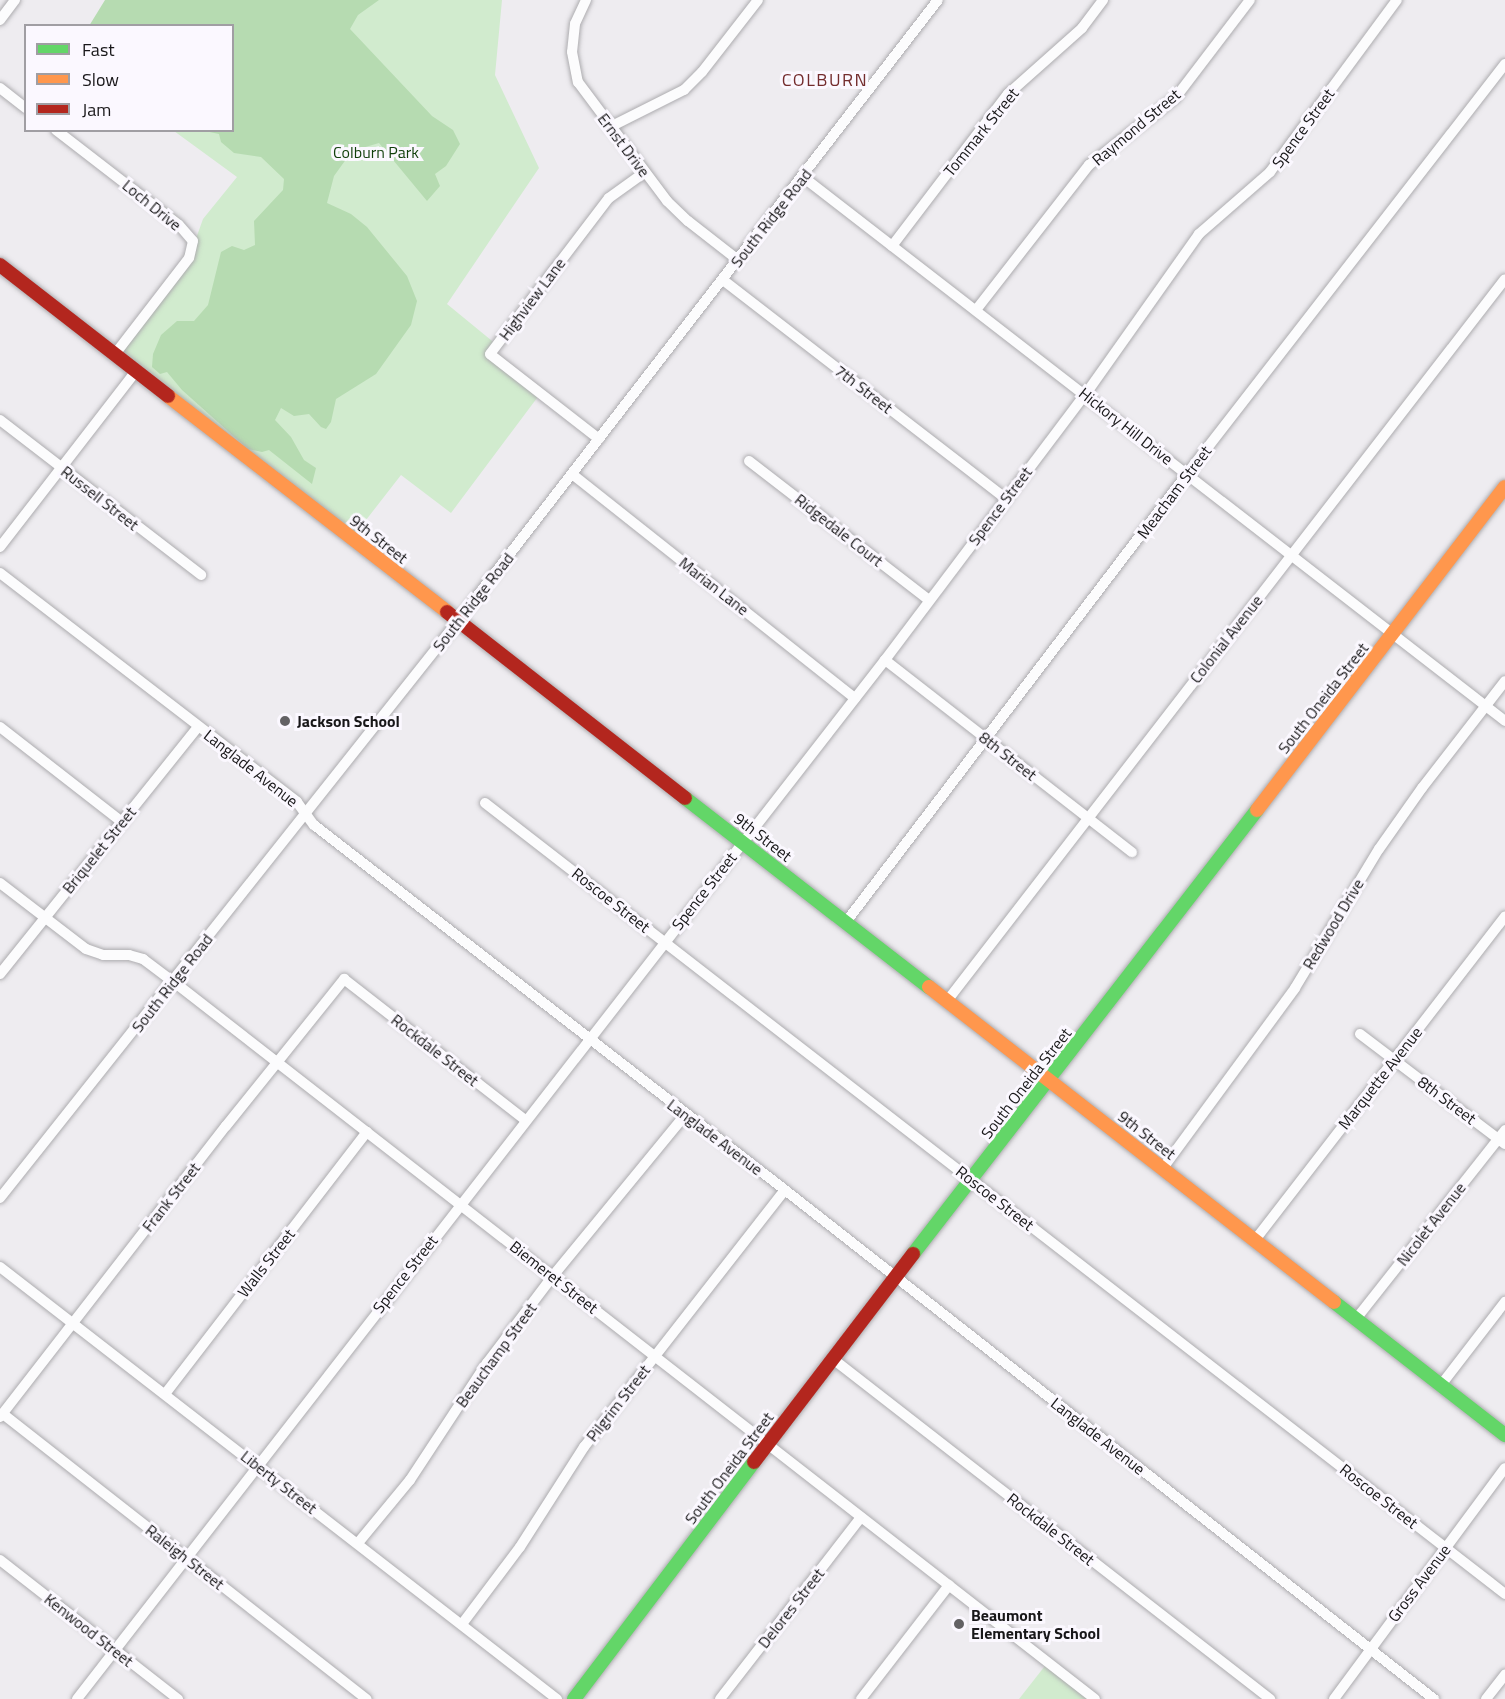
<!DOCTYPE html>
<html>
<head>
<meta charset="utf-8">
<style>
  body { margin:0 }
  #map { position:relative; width:1505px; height:1699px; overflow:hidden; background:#eeecf0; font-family:"Titillium Web",sans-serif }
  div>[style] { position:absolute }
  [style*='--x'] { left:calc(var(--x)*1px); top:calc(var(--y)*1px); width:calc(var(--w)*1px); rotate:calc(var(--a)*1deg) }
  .green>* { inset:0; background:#d1ebce }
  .forest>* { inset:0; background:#b6dbb1 }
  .roads { filter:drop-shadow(0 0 2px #adacaf) drop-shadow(0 0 2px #adacaf) }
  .street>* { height:10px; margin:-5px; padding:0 5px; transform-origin:5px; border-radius:5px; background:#fcfcfd }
  .fast>* { height:14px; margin:-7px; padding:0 7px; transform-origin:7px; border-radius:7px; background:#63d668 }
  .slow>* { height:14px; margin:-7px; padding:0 7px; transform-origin:7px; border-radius:7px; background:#ff974d }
  .jam>* { height:14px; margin:-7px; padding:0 7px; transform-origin:7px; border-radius:7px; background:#b3261e }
  .dots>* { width:16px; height:16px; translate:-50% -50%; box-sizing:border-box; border:3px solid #fbf8ff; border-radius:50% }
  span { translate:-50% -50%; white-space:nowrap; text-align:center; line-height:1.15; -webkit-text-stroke:6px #fbf8ff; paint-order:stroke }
  .street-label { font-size:16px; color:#181719 }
  .park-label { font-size:16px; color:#103f0a }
  .poi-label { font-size:16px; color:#181719; font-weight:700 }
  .left { translate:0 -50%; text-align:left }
  .neighbourhood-label { font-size:18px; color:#732c2d; letter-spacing:1.5px }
  .legend { position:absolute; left:24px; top:24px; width:210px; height:108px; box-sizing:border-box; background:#fbf8ff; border:2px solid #a09ea3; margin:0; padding:8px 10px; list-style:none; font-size:18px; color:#181719 }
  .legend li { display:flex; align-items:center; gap:12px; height:30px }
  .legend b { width:30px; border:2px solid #a09ea3 }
</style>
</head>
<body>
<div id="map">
  <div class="green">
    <i style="clip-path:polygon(119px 0,502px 0,495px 75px,539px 168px,447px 304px,497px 345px,490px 354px,540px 394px,451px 513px,401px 475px,352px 538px,115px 354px,189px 258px,203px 219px,237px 177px,174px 131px,232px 130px,232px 26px,101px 26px)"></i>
    <i style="clip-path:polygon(1048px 1662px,1095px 1699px,1019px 1699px)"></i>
  </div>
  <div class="forest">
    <i style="clip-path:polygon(105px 0,379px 0,358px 15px,350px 29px,432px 116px,453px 130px,460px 144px,446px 166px,435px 174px,440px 186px,427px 201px,379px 143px,352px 151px,334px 176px,327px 203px,351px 214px,367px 227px,407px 276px,417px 301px,411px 325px,376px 374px,336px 399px,331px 422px,326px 429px,321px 427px,309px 414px,294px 416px,281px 408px,275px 420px,291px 437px,304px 460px,316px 468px,312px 484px,269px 450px,262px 452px,248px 449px,182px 390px,167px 372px,160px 374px,152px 367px,153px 354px,161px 335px,177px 321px,194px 321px,208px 305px,221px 252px,232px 246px,244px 250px,255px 245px,254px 221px,283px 190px,284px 179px,261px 157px,234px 153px,221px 142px,219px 134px,205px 131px,232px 130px,232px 26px,89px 26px)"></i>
  </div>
  <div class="roads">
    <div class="street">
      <i style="--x:586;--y:0;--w:26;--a:115"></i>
      <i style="--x:575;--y:24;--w:28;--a:96"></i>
      <i style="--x:572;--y:52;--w:31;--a:79"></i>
      <i style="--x:578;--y:82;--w:149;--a:53.2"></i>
      <i style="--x:667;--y:201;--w:29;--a:44"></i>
      <i style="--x:688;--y:221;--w:63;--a:38"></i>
      <i style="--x:0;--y:20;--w:25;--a:-53"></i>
      <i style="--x:0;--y:88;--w:33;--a:38"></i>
      <i style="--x:610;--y:127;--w:83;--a:-26.6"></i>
      <i style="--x:684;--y:90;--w:25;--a:-45"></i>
      <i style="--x:702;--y:72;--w:91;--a:-52.1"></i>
      <i style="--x:56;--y:130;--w:155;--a:37.7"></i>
      <i style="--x:179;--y:225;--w:21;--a:49"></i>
      <i style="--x:193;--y:241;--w:17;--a:103"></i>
      <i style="--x:189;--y:258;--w:121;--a:127.6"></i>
      <i style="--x:803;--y:177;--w:888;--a:37.77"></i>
      <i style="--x:892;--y:246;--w:191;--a:-52.7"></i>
      <i style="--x:1008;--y:94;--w:99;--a:-41.7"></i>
      <i style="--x:1082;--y:28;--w:35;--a:-53"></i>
      <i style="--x:723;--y:280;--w:358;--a:37.7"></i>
      <i style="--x:976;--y:310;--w:184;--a:-52.1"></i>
      <i style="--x:1089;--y:165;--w:110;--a:-38"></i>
      <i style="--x:1176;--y:97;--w:122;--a:-52.7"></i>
      <i style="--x:0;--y:420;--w:254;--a:37.6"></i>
      <i style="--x:599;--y:439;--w:138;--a:-142.1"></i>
      <i style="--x:490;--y:354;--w:196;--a:-52.7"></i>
      <i style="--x:609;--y:198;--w:44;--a:-35.8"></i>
      <i style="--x:749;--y:461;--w:227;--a:37.7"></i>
      <i style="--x:572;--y:474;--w:361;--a:38.4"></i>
      <i style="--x:0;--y:547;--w:222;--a:-52.3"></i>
      <i style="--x:0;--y:573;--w:375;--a:37.6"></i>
      <i style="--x:297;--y:802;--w:29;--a:54"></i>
      <i style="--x:314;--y:825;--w:596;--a:37.77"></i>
      <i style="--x:785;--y:1190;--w:825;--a:38.11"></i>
      <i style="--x:885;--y:660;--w:313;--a:37.9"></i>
      <i style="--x:0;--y:727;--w:155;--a:37.9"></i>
      <i style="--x:485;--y:803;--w:1291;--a:37.79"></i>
      <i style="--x:0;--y:883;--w:108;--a:37.5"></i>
      <i style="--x:86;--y:949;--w:18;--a:19"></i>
      <i style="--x:103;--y:955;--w:26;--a:0"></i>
      <i style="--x:129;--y:955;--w:15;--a:16"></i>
      <i style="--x:143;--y:959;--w:39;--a:37"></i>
      <i style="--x:174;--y:982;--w:1167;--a:37.9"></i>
      <i style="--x:846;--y:922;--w:563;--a:-52.72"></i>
      <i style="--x:1187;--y:474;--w:519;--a:-52.2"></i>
      <i style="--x:0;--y:974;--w:317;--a:-51.3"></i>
      <i style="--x:947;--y:1001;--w:912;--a:-52.3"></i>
      <i style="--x:1360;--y:1034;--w:182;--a:37.2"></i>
      <i style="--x:1163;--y:1168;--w:223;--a:-53.7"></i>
      <i style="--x:1295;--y:988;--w:162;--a:-58.9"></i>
      <i style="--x:1379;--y:849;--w:75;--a:-54.8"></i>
      <i style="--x:1422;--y:788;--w:135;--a:-52.2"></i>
      <i style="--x:0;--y:1198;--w:725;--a:-51.55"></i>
      <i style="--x:451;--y:630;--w:796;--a:-52.3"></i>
      <i style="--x:1255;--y:1240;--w:409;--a:-52.3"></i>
      <i style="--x:0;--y:1267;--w:705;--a:37.8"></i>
      <i style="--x:1356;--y:1319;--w:241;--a:-51.7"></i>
      <i style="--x:833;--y:1359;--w:554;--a:37.88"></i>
      <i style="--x:1441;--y:1385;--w:105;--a:-52.4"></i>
      <i style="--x:165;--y:1394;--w:331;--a:-52.4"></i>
      <i style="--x:3;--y:1414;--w:462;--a:38.1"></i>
      <i style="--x:0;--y:1417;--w:368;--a:-52.2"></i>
      <i style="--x:226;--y:1126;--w:189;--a:-51.2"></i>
      <i style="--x:344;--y:979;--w:229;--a:37.9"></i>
      <i style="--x:358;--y:1543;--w:82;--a:-50.5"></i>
      <i style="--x:410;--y:1480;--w:140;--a:-56.7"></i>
      <i style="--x:487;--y:1363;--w:108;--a:-52.9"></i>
      <i style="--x:552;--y:1277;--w:210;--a:-50.6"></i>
      <i style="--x:0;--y:1560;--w:226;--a:38"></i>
      <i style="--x:462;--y:1624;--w:96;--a:-53"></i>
      <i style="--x:520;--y:1547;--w:119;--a:-57.4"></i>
      <i style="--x:584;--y:1447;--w:326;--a:-52"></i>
      <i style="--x:77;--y:1699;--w:1316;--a:-52.13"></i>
      <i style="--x:885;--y:660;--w:332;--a:-53"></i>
      <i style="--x:1085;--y:395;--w:197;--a:-54.7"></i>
      <i style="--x:1199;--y:234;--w:94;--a:-41.1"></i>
      <i style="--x:1270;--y:172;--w:214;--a:-53.6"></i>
      <i style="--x:720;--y:1699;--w:230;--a:-52.2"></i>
      <i style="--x:861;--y:1699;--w:144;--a:-52.3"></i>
      <i style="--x:1334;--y:1699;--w:287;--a:-53.5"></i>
      <i style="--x:1486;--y:1699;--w:31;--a:-52"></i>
    </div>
    <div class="fast">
      <i style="--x:685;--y:798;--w:309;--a:37.8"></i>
      <i style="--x:913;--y:1254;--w:562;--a:-52.23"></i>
      <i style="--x:1334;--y:1302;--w:217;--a:37.9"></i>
      <i style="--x:574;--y:1699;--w:298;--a:-52.8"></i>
    </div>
    <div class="slow">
      <i style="--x:168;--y:396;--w:353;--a:37.7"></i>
      <i style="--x:1257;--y:810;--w:407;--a:-52.5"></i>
      <i style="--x:929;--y:987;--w:513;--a:37.87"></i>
    </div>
    <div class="jam">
      <i style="--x:0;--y:265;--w:213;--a:37.9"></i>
      <i style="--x:447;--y:612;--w:302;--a:38"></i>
      <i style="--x:754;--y:1462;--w:262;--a:-52.6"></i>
    </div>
  </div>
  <div class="dots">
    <i style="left:285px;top:721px;background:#636264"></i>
    <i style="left:959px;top:1624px;background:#636264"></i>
  </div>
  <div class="street-label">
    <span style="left:1136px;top:127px;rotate:-40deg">Raymond Street</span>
    <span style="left:1303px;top:128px;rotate:-54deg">Spence Street</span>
    <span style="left:981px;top:132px;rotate:-51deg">Tommark Street</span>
    <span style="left:624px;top:145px;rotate:53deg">Ernst Drive</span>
    <span style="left:152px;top:205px;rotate:39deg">Loch Drive</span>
    <span style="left:771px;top:218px;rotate:-52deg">South Ridge Road</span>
    <span style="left:532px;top:299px;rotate:-53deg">Highview Lane</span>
    <span style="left:864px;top:389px;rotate:38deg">7th Street</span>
    <span style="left:1126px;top:426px;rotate:38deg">Hickory Hill Drive</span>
    <span style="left:1174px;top:492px;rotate:-53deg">Meacham Street</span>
    <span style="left:100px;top:498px;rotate:38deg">Russell Street</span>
    <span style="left:1000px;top:506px;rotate:-53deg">Spence Street</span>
    <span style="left:839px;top:530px;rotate:38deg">Ridgedale Court</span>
    <span style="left:379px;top:539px;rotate:38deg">9th Street</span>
    <span style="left:714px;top:586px;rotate:38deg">Marian Lane</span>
    <span style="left:473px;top:602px;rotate:-52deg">South Ridge Road</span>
    <span style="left:1226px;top:639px;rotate:-52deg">Colonial Avenue</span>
    <span style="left:1323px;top:698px;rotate:-52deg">South Oneida Street</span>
    <span style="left:1008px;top:756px;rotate:38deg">8th Street</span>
    <span style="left:251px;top:768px;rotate:38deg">Langlade Avenue</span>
    <span style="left:763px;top:837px;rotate:38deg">9th Street</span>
    <span style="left:99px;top:850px;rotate:-51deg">Briquelet Street</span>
    <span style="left:704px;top:891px;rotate:-52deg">Spence Street</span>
    <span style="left:611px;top:900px;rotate:38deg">Roscoe Street</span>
    <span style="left:1333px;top:924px;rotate:-59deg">Redwood Drive</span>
    <span style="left:172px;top:983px;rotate:-52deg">South Ridge Road</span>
    <span style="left:435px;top:1050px;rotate:38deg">Rockdale Street</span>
    <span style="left:1380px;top:1078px;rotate:-52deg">Marquette Avenue</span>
    <span style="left:1026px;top:1083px;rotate:-52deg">South Oneida Street</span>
    <span style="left:1447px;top:1100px;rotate:37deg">8th Street</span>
    <span style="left:1147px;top:1135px;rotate:38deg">9th Street</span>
    <span style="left:715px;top:1137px;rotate:37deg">Langlade Avenue</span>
    <span style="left:171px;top:1197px;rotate:-52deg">Frank Street</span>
    <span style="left:995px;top:1198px;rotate:38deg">Roscoe Street</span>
    <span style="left:1431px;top:1224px;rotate:-52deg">Nicolet Avenue</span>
    <span style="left:266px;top:1263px;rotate:-52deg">Walls Street</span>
    <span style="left:405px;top:1274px;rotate:-52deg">Spence Street</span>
    <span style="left:554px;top:1277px;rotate:38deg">Biemeret Street</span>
    <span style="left:496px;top:1355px;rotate:-54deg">Beauchamp Street</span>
    <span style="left:618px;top:1403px;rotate:-52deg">Pilgrim Street</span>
    <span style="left:1098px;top:1436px;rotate:38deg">Langlade Avenue</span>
    <span style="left:729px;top:1468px;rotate:-53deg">South Oneida Street</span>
    <span style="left:279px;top:1482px;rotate:38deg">Liberty Street</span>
    <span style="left:1379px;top:1496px;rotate:38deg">Roscoe Street</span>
    <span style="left:1051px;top:1529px;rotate:38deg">Rockdale Street</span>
    <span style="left:185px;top:1557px;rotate:38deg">Raleigh Street</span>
    <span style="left:1419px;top:1583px;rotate:-53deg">Gross Avenue</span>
    <span style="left:791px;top:1608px;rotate:-52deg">Delores Street</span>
    <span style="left:89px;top:1630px;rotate:38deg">Kenwood Street</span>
  </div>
  <div class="park-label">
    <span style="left:376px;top:152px">Colburn Park</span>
  </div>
  <div class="poi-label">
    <span class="left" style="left:297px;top:721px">Jackson School</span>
    <span class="left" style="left:971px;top:1624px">Beaumont<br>Elementary School</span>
  </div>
  <div class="neighbourhood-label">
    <span style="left:825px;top:80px">COLBURN</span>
  </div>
  <ul class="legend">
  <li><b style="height:8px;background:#63d668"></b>Fast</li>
  <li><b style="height:8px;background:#ff974d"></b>Slow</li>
  <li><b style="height:8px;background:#b3261e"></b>Jam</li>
  </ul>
</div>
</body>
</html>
